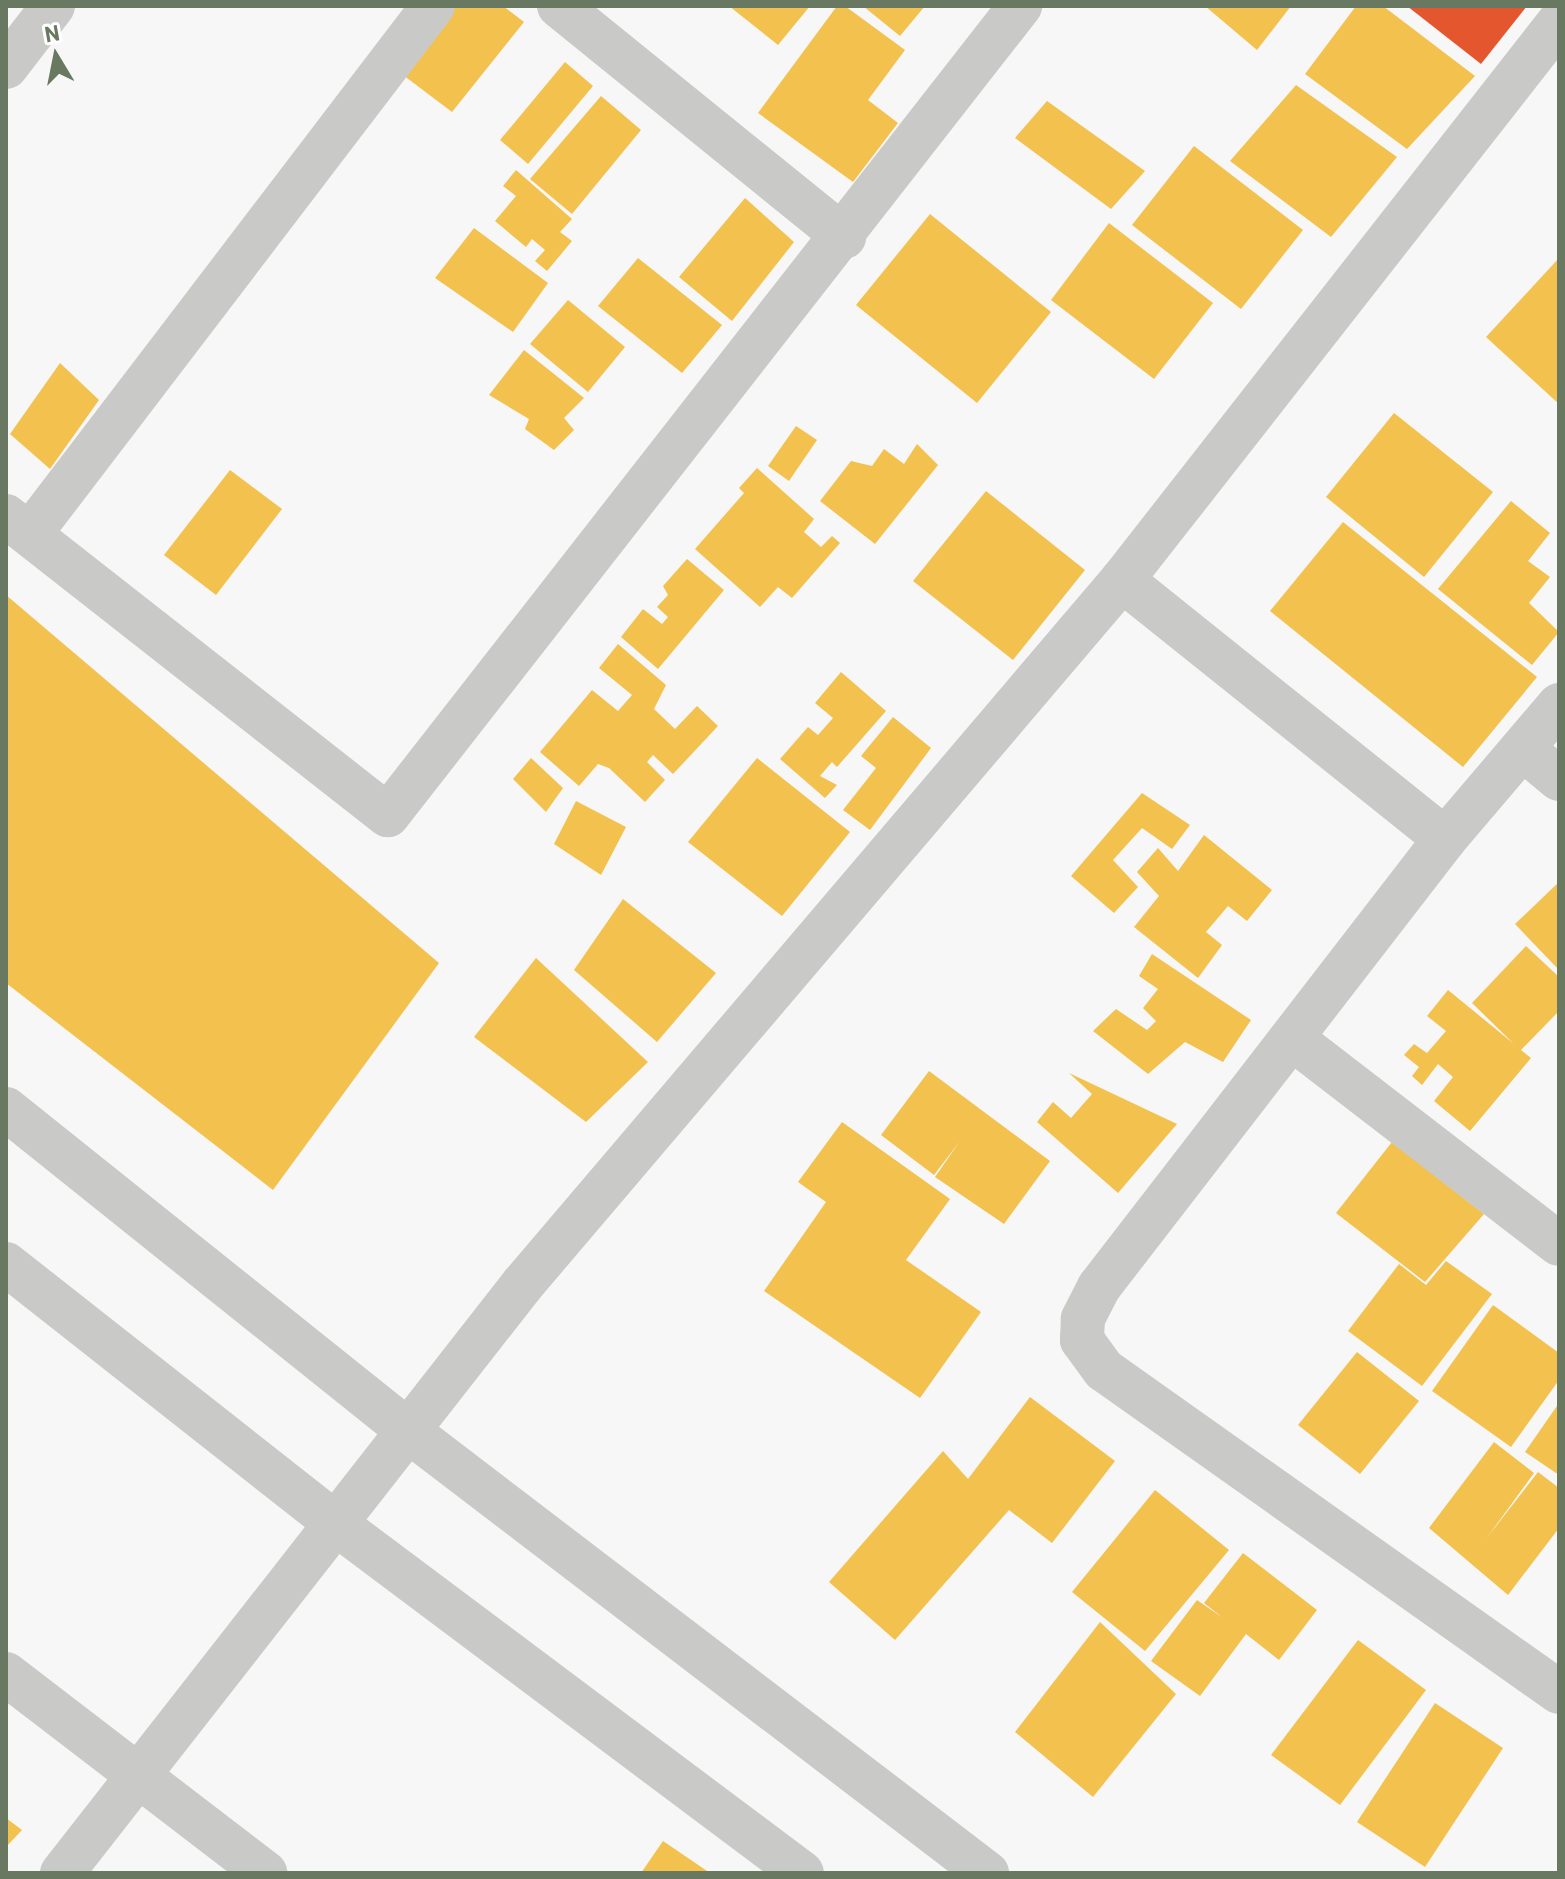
<!DOCTYPE html>
<html>
<head>
<meta charset="utf-8">
<style>
  body { margin:0 }
  #map { position:relative; width:1565px; height:1879px; overflow:hidden; background:#f7f7f7; font-family:Barlow,sans-serif }
  div>[style] { position:absolute }
  [style*='--x'] { left:calc(var(--x)*1px); top:calc(var(--y)*1px); width:calc(var(--w)*1px); rotate:calc(var(--a)*1deg) }
  .homes>* { inset:0; background:#f2c14e }
  .shops>* { inset:0; background:#e4572e }
  .minor>* { height:44px; margin:-22px; padding:0 22px; transform-origin:22px; border-radius:22px; background:#c9cac8 }
  span { translate:-50% -50%; white-space:nowrap; text-align:center; line-height:1.15; -webkit-text-stroke:8px #fff; paint-order:stroke }
  .frame { position:absolute; inset:0; border:8px solid #697961; pointer-events:none }
  .north { position:absolute; left:16px; top:16px; width:80px; height:80px; -webkit-text-stroke:6px #fff; paint-order:stroke; rotate:350deg; font-size:22px; font-weight:700; line-height:32px; text-align:center; color:#697961 }
  .north::after { content:''; display:block; margin:auto; width:28px; height:36px; background:#697961; clip-path:polygon(50% 0,100% 100%,50% 72%,0 100%) }
</style>
</head>
<body>
<div id="map">
  <div class="homes">
    <i style="clip-path:polygon(452px 6px,503px 6px,524px 22px,452px 112px,399px 72px)"></i>
    <i style="clip-path:polygon(729px 6px,810px 6px,778px 45px)"></i>
    <i style="clip-path:polygon(837px 6px,845px 6px,905px 50px,868px 100px,898px 123px,853px 182px,758px 113px)"></i>
    <i style="clip-path:polygon(863px 6px,925px 6px,900px 36px)"></i>
    <i style="clip-path:polygon(1205px 6px,1291px 6px,1257px 50px)"></i>
    <i style="clip-path:polygon(1356px 6px,1383px 6px,1475px 76px,1407px 149px,1305px 74px)"></i>
    <i style="clip-path:polygon(565px 62px,593px 86px,528px 164px,500px 140px)"></i>
    <i style="clip-path:polygon(1296px 85px,1397px 157px,1331px 237px,1230px 161px)"></i>
    <i style="clip-path:polygon(601px 96px,641px 130px,572px 214px,530px 179px)"></i>
    <i style="clip-path:polygon(1047px 101px,1145px 171px,1111px 209px,1015px 138px)"></i>
    <i style="clip-path:polygon(1194px 146px,1303px 230px,1241px 309px,1132px 225px)"></i>
    <i style="clip-path:polygon(516px 170px,572px 219px,560px 232px,572px 241px,547px 271px,535px 261px,545px 250px,532px 239px,526px 247px,495px 221px,516px 196px,503px 186px)"></i>
    <i style="clip-path:polygon(745px 198px,794px 242px,732px 321px,679px 277px)"></i>
    <i style="clip-path:polygon(930px 214px,1051px 312px,977px 403px,856px 305px)"></i>
    <i style="clip-path:polygon(1109px 223px,1213px 303px,1154px 379px,1051px 300px)"></i>
    <i style="clip-path:polygon(474px 228px,548px 283px,513px 332px,435px 278px)"></i>
    <i style="clip-path:polygon(638px 258px,722px 325px,682px 373px,598px 306px)"></i>
    <i style="clip-path:polygon(1559px 258px,1559px 404px,1486px 337px)"></i>
    <i style="clip-path:polygon(568px 300px,625px 347px,588px 392px,530px 344px)"></i>
    <i style="clip-path:polygon(524px 350px,584px 398px,564px 418px,574px 430px,554px 450px,525px 429px,529px 419px,489px 395px)"></i>
    <i style="clip-path:polygon(60px 363px,99px 400px,50px 469px,10px 434px)"></i>
    <i style="clip-path:polygon(1394px 413px,1493px 492px,1424px 577px,1326px 497px)"></i>
    <i style="clip-path:polygon(796px 426px,817px 440px,789px 481px,768px 466px)"></i>
    <i style="clip-path:polygon(917px 444px,938px 465px,875px 544px,820px 501px,851px 461px,872px 466px,884px 449px,904px 464px)"></i>
    <i style="clip-path:polygon(757px 468px,814px 519px,804px 532px,821px 547px,832px 536px,840px 543px,792px 598px,778px 587px,760px 607px,695px 549px,744px 493px,739px 488px)"></i>
    <i style="clip-path:polygon(230px 470px,282px 509px,216px 595px,164px 555px)"></i>
    <i style="clip-path:polygon(986px 491px,1085px 570px,1013px 660px,913px 581px)"></i>
    <i style="clip-path:polygon(1511px 501px,1550px 533px,1528px 561px,1550px 577px,1529px 603px,1559px 632px,1532px 665px,1438px 589px)"></i>
    <i style="clip-path:polygon(1343px 522px,1537px 677px,1463px 767px,1270px 611px)"></i>
    <i style="clip-path:polygon(687px 559px,724px 590px,658px 669px,621px 637px,643px 609px,662px 624px,668px 617px,657px 607px,668px 595px,663px 586px)"></i>
    <i style="clip-path:polygon(6px 595px,439px 963px,273px 1190px,6px 983px)"></i>
    <i style="clip-path:polygon(618px 644px,666px 685px,654px 709px,675px 729px,697px 706px,718px 726px,673px 774px,653px 755px,647px 762px,665px 780px,645px 802px,609px 768px,598px 764px,579px 786px,540px 752px,592px 690px,618px 711px,632px 695px,599px 668px)"></i>
    <i style="clip-path:polygon(841px 672px,886px 711px,837px 767px,832px 762px,820px 776px,837px 785px,825px 798px,780px 759px,808px 727px,818px 735px,833px 718px,815px 703px)"></i>
    <i style="clip-path:polygon(893px 717px,931px 748px,870px 830px,843px 810px,876px 768px,861px 756px)"></i>
    <i style="clip-path:polygon(531px 758px,563px 788px,546px 812px,513px 779px)"></i>
    <i style="clip-path:polygon(757px 758px,850px 832px,782px 916px,688px 842px)"></i>
    <i style="clip-path:polygon(1142px 793px,1190px 825px,1172px 849px,1142px 828px,1113px 860px,1138px 887px,1114px 913px,1071px 876px)"></i>
    <i style="clip-path:polygon(576px 801px,626px 827px,601px 875px,554px 844px)"></i>
    <i style="clip-path:polygon(1204px 835px,1272px 890px,1247px 921px,1228px 906px,1206px 932px,1222px 945px,1198px 978px,1134px 927px,1159px 896px,1137px 872px,1158px 848px,1178px 871px)"></i>
    <i style="clip-path:polygon(1559px 882px,1559px 970px,1515px 924px)"></i>
    <i style="clip-path:polygon(623px 899px,716px 973px,657px 1042px,574px 970px)"></i>
    <i style="clip-path:polygon(1526px 946px,1559px 977px,1559px 1011px,1521px 1050px,1531px 1058px,1470px 1131px,1434px 1101px,1453px 1077px,1438px 1064px,1422px 1085px,1412px 1076px,1419px 1067px,1404px 1055px,1414px 1044px,1427px 1053px,1446px 1031px,1427px 1016px,1448px 990px,1514px 1044px,1472px 1003px)"></i>
    <i style="clip-path:polygon(1152px 954px,1251px 1020px,1223px 1062px,1185px 1042px,1148px 1074px,1093px 1031px,1116px 1009px,1147px 1030px,1156px 1021px,1143px 1008px,1158px 989px,1139px 976px)"></i>
    <i style="clip-path:polygon(536px 958px,648px 1062px,586px 1122px,474px 1037px)"></i>
    <i style="clip-path:polygon(929px 1071px,1050px 1161px,1004px 1224px,935px 1177px,960px 1141px,934px 1175px,881px 1135px)"></i>
    <i style="clip-path:polygon(1069px 1073px,1177px 1124px,1118px 1193px,1037px 1122px,1053px 1102px,1071px 1118px,1092px 1094px)"></i>
    <i style="clip-path:polygon(842px 1122px,950px 1199px,906px 1260px,981px 1312px,920px 1398px,764px 1291px,826px 1202px,798px 1182px)"></i>
    <i style="clip-path:polygon(1392px 1142px,1484px 1214px,1425px 1282px,1336px 1213px)"></i>
    <i style="clip-path:polygon(1446px 1261px,1492px 1294px,1422px 1386px,1348px 1331px,1399px 1264px,1426px 1285px)"></i>
    <i style="clip-path:polygon(1493px 1305px,1559px 1353px,1559px 1380px,1511px 1447px,1432px 1391px)"></i>
    <i style="clip-path:polygon(1357px 1352px,1419px 1401px,1360px 1474px,1298px 1425px)"></i>
    <i style="clip-path:polygon(1030px 1397px,1115px 1461px,1052px 1543px,1009px 1510px,895px 1640px,829px 1582px,943px 1451px,968px 1479px)"></i>
    <i style="clip-path:polygon(1559px 1403px,1559px 1475px,1525px 1452px)"></i>
    <i style="clip-path:polygon(1494px 1442px,1534px 1473px,1486px 1539px,1538px 1472px,1559px 1488px,1559px 1528px,1508px 1595px,1429px 1528px)"></i>
    <i style="clip-path:polygon(1155px 1490px,1229px 1550px,1145px 1651px,1072px 1592px)"></i>
    <i style="clip-path:polygon(1243px 1553px,1317px 1610px,1279px 1660px,1246px 1634px,1200px 1696px,1151px 1661px,1197px 1600px,1223px 1618px,1204px 1603px)"></i>
    <i style="clip-path:polygon(1100px 1622px,1176px 1694px,1093px 1797px,1015px 1732px)"></i>
    <i style="clip-path:polygon(1358px 1640px,1426px 1690px,1340px 1805px,1271px 1755px)"></i>
    <i style="clip-path:polygon(1435px 1703px,1503px 1748px,1425px 1867px,1357px 1822px)"></i>
    <i style="clip-path:polygon(6px 1818px,22px 1830px,6px 1847px)"></i>
    <i style="clip-path:polygon(663px 1841px,710px 1873px,641px 1873px)"></i>
  </div>
  <div class="shops">
    <i style="clip-path:polygon(1407px 6px,1527px 6px,1481px 64px)"></i>
  </div>
  <div class="minor">
    <i style="--x:559;--y:6;--w:367;--a:39"></i>
    <i style="--x:6;--y:67;--w:77;--a:-52.4"></i>
    <i style="--x:6;--y:516;--w:485;--a:38.1"></i>
    <i style="--x:388;--y:815;--w:1027;--a:-52"></i>
    <i style="--x:30;--y:534;--w:664;--a:-52.65"></i>
    <i style="--x:1122;--y:580;--w:414;--a:38.7"></i>
    <i style="--x:1559;--y:705;--w:176;--a:130.4"></i>
    <i style="--x:1445;--y:839;--w:566;--a:127.68"></i>
    <i style="--x:1099;--y:1287;--w:36;--a:117"></i>
    <i style="--x:1083;--y:1319;--w:21;--a:93"></i>
    <i style="--x:1082;--y:1340;--w:37;--a:54"></i>
    <i style="--x:1104;--y:1370;--w:557;--a:35.29"></i>
    <i style="--x:1523;--y:749;--w:47;--a:39.8"></i>
    <i style="--x:1294;--y:1040;--w:334;--a:37.6"></i>
    <i style="--x:6;--y:1109;--w:519;--a:38.66"></i>
    <i style="--x:411;--y:1433;--w:725;--a:37.38"></i>
    <i style="--x:6;--y:1264;--w:420;--a:38.2"></i>
    <i style="--x:336;--y:1524;--w:582;--a:36.83"></i>
    <i style="--x:6;--y:1674;--w:327;--a:37.5"></i>
    <i style="--x:62;--y:1873;--w:747;--a:-51.96"></i>
    <i style="--x:522;--y:1285;--w:926;--a:-49.6"></i>
    <i style="--x:1122;--y:580;--w:709;--a:-51.93"></i>
  </div>
  <div class="frame"></div>
  <div class="north">N</div>
</div>
</body>
</html>
